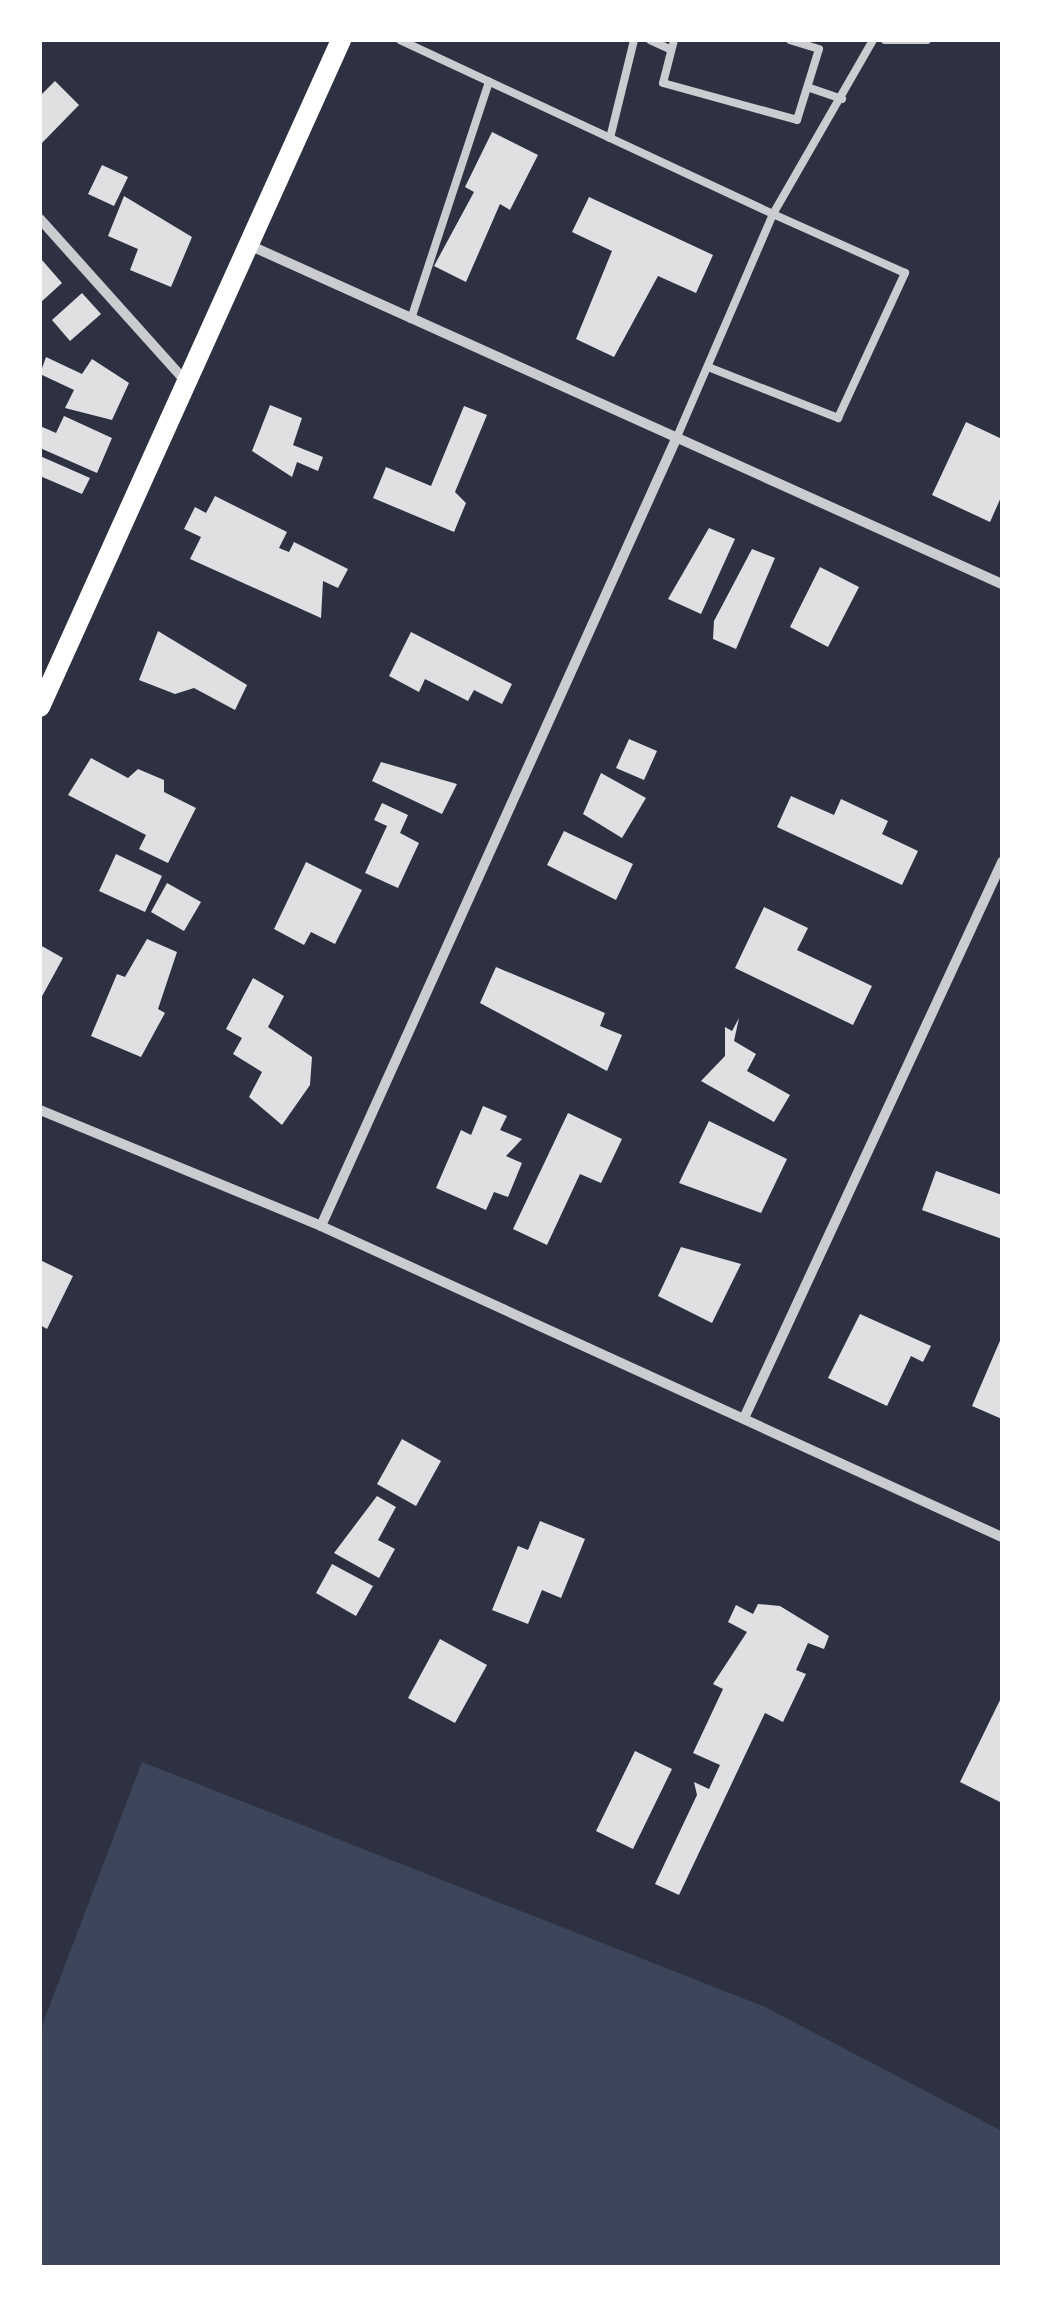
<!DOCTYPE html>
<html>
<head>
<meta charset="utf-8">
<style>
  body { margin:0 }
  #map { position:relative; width:1042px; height:2307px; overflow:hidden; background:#2d3142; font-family:"IBM Plex Sans",sans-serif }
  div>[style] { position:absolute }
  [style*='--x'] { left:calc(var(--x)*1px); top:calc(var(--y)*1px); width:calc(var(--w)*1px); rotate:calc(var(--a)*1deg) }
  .green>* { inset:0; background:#3c4559 }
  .building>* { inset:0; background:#e0e0e3 }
  .service>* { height:8px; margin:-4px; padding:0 4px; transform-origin:4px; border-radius:4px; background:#caccd0 }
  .minor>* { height:10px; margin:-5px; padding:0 5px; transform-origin:5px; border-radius:5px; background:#caccd0 }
  .secondary>* { height:20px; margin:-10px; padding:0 10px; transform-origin:10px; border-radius:10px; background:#fff }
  span { translate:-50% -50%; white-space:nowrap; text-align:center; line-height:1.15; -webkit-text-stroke:8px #fff; paint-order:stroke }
  .frame { position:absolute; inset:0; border:42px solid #fff; pointer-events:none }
</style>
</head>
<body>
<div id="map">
  <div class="green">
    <i style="clip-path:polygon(142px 1762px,765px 2007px,1002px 2131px,1002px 2267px,40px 2267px,40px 2031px)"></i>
  </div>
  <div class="building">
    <i style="clip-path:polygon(55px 81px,79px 105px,40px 145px,40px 96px)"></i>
    <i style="clip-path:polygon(492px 132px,538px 155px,510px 210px,500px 204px,466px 282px,434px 266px,474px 192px,465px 187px)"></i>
    <i style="clip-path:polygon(102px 165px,128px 177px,114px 206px,88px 194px)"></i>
    <i style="clip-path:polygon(124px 196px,192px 237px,171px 287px,130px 270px,138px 249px,108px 236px)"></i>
    <i style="clip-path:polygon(589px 197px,713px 255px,696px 293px,658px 276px,614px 357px,576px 339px,612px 251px,572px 232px)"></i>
    <i style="clip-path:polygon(42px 260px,62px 283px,40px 303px,40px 262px)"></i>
    <i style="clip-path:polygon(82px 293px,101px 314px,70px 341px,52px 320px)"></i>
    <i style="clip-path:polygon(46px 357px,82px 374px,92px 359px,129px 383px,112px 420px,65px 408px,74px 390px,40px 374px)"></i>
    <i style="clip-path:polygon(270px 405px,302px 418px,293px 445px,323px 457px,318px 471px,297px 462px,292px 477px,252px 451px)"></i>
    <i style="clip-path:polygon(464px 406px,487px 415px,455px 492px,466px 503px,454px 532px,373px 498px,386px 467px,431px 486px)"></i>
    <i style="clip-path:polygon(64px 416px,112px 438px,97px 473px,40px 448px,40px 426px,56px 433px)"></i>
    <i style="clip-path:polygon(966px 422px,1002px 439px,1002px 495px,990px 522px,932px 495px)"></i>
    <i style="clip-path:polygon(40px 456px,90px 478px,82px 494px,40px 476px)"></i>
    <i style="clip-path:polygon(215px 496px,287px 532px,279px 548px,289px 552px,294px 542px,348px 569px,338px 588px,323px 581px,321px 618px,190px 559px,201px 537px,184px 529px,195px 507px,206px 513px)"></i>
    <i style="clip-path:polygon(709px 528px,735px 539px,701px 614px,668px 599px)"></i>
    <i style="clip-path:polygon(752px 549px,775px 558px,736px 649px,713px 639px,714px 621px)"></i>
    <i style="clip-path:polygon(820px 567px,859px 587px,828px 647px,790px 627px)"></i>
    <i style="clip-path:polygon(158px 631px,247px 685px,235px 710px,194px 688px,175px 694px,139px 680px)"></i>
    <i style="clip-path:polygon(411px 632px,512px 684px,502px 704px,474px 690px,468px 701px,425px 679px,419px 692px,389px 676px)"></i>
    <i style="clip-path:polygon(629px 739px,657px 751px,644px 780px,616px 768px)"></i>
    <i style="clip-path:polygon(91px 758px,128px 778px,138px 769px,164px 780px,164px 792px,196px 808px,168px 863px,139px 849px,146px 835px,68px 795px)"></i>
    <i style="clip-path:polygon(381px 762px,457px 784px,442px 814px,372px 781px)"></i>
    <i style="clip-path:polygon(601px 773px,646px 798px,622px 838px,583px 814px)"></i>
    <i style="clip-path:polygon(791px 796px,834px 815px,841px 799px,888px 821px,882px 834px,918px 851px,902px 885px,777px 827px)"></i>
    <i style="clip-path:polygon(382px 803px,408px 815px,400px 833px,419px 843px,398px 888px,365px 873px,387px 826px,374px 820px)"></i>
    <i style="clip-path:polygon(564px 831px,633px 864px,616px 900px,547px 865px)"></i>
    <i style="clip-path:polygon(116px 854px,162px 876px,145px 912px,99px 891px)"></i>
    <i style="clip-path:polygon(306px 862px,362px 890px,335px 944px,311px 932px,304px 945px,274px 929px)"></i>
    <i style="clip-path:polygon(167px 883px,201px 902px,184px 931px,151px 912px)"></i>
    <i style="clip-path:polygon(764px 907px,808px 928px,797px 950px,872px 986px,853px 1025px,735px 968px)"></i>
    <i style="clip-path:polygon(147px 939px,177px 952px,158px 1009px,165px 1013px,141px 1057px,91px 1036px,117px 974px,125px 977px)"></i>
    <i style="clip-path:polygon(40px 945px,63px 958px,40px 1000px)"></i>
    <i style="clip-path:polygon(496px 967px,605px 1013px,600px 1026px,622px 1035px,607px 1071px,480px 1003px)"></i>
    <i style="clip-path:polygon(253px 978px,284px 996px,268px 1027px,312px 1057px,310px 1085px,282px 1125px,249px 1097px,262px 1072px,233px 1054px,242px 1038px,226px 1029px)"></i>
    <i style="clip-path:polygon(739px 1018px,734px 1041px,756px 1054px,747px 1071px,790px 1095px,774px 1122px,701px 1081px,725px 1056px,725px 1027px,732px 1031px)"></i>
    <i style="clip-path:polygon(483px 1106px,507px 1116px,500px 1130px,522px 1139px,506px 1156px,522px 1163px,508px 1197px,494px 1192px,486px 1210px,436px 1188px,461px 1130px,471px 1135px)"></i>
    <i style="clip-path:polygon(568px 1113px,622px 1139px,601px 1183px,580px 1174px,547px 1245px,513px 1229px)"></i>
    <i style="clip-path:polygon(709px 1121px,787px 1159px,761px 1213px,679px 1183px)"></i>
    <i style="clip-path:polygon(936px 1171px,1002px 1195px,1002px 1239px,922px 1210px)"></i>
    <i style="clip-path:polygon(681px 1247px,741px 1264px,712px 1323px,658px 1296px)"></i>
    <i style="clip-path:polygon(40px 1260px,73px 1276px,47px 1329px,40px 1325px)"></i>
    <i style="clip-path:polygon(860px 1314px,931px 1346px,923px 1362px,911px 1356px,887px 1406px,828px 1378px)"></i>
    <i style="clip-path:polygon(1002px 1336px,1002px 1419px,972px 1406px)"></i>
    <i style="clip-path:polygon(402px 1439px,441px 1461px,416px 1506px,377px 1484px)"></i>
    <i style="clip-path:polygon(377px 1496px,396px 1507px,378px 1540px,395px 1549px,379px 1578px,334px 1553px)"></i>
    <i style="clip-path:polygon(540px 1521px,585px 1539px,561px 1598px,542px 1590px,528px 1624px,492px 1610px,518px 1546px,528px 1550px)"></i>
    <i style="clip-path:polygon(332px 1564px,373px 1586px,356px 1616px,316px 1593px)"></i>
    <i style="clip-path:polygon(758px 1604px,780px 1606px,829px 1636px,824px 1649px,808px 1643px,796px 1670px,806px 1674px,783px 1722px,765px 1713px,679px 1895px,655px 1884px,697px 1795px,694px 1782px,709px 1789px,720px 1765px,693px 1753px,723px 1689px,713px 1684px,747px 1632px,728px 1622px,736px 1605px,753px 1614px)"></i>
    <i style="clip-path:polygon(440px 1639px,487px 1665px,455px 1723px,408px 1698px)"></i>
    <i style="clip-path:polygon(1002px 1696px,1002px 1803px,960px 1782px)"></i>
    <i style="clip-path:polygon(635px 1751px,672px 1769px,633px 1849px,596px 1831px)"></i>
  </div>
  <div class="service">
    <i style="--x:400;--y:40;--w:412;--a:25"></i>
    <i style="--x:773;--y:214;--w:245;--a:113.3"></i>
    <i style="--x:650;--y:40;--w:23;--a:25"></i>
    <i style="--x:674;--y:40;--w:44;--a:104.3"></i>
    <i style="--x:663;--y:83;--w:139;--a:15.4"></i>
    <i style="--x:797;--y:120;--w:74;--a:-72.8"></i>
    <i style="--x:819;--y:49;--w:30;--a:-163"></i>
    <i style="--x:885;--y:40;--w:42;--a:0"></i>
    <i style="--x:810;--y:88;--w:34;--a:19"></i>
    <i style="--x:610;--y:138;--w:101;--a:-76.2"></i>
    <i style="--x:411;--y:319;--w:250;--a:-71.8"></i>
    <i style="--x:708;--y:367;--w:140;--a:21.4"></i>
    <i style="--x:838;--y:418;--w:160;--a:-65.2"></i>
    <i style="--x:905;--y:273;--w:145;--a:-155.9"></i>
    <i style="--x:773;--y:214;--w:201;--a:-60.1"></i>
  </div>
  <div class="minor">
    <i style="--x:40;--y:219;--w:219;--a:48.1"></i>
    <i style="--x:249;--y:245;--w:826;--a:24.24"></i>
    <i style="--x:40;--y:1110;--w:304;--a:22.4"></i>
    <i style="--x:321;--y:1226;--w:749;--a:24.55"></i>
    <i style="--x:321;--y:1226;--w:863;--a:-65.72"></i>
    <i style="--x:745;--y:1416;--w:611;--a:-65.11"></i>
  </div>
  <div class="secondary">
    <i style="--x:40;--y:707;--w:732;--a:-65.71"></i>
  </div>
  <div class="frame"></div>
</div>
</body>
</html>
